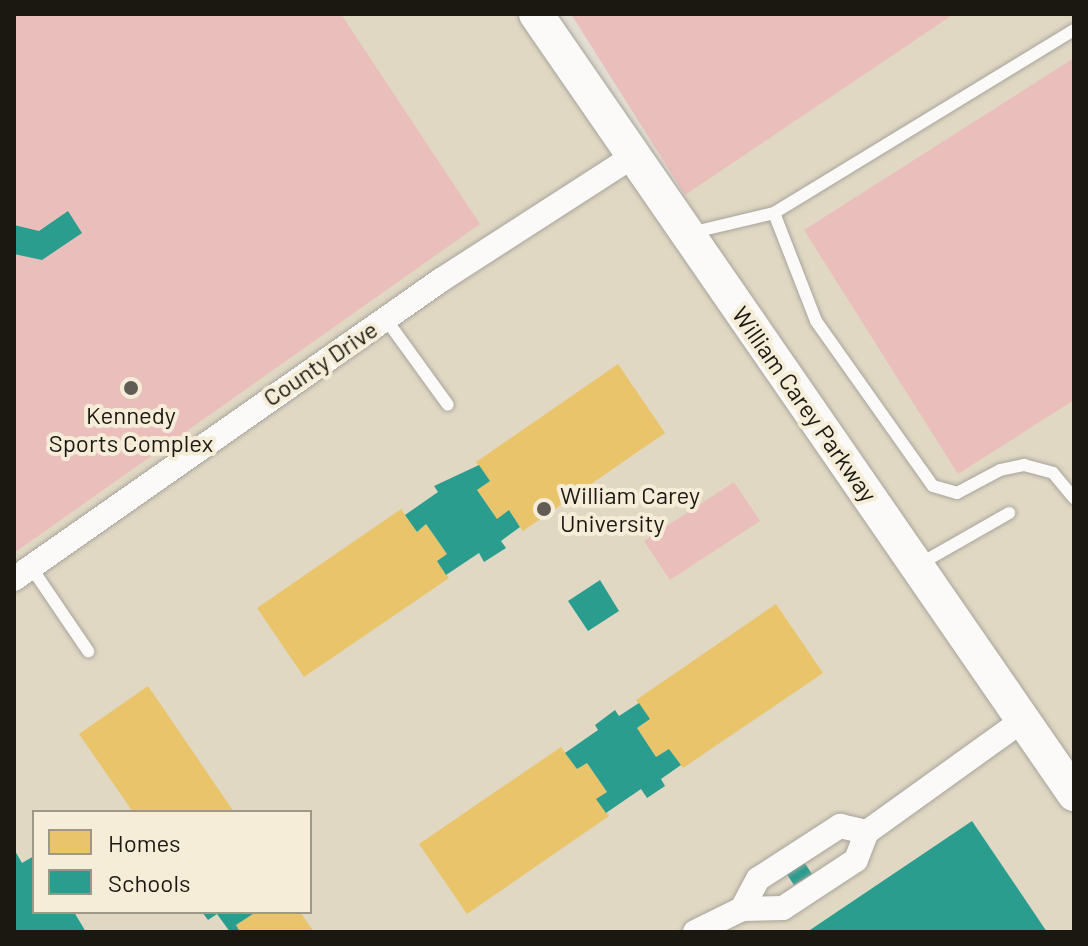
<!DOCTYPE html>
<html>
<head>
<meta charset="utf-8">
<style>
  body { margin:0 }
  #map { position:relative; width:1088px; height:946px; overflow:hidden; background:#e2ddd2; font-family:Barlow,sans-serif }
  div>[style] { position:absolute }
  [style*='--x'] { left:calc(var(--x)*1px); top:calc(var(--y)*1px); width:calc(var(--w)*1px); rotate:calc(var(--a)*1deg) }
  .built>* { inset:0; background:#e0d8c3 }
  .green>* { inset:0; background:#eabfbb }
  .homes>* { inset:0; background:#e9c46a }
  .schools>* { inset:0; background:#2a9d8f }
  .roads { filter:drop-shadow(0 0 2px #a8a49c) drop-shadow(0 0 2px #a8a49c) }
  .lane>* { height:12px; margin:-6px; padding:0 6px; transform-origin:6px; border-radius:6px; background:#fbfaf8 }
  .street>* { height:24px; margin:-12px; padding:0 12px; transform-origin:12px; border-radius:12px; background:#fbfaf8 }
  .secondary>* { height:34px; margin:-17px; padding:0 17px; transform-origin:17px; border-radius:17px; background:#fbfaf8 }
  .dots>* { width:22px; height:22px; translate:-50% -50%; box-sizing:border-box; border:4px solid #f6edd8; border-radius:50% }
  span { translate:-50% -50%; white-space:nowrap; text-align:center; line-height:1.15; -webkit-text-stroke:8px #f6edd8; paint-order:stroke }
  .street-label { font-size:24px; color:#1b1811 }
  .poi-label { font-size:24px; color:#1b1811 }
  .left { translate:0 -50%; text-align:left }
  .frame { position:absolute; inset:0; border:16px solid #1b1811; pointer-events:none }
  .legend { position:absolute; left:32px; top:810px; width:280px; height:104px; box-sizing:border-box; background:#f6edd8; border:2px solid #9e9888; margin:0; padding:10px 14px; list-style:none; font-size:24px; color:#1b1811 }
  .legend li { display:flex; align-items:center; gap:16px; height:40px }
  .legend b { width:40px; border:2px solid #9e9888 }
</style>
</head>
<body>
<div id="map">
  <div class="built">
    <i style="clip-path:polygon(evenodd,14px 14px,538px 14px,667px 206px,954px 14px,1074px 14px,1074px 932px,14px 932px,14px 14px,34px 812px,310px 812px,310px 912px,34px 912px,34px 812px)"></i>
  </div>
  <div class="green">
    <i style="clip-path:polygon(14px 14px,341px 14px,480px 224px,14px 553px)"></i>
    <i style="clip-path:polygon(571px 14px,954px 14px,685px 195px)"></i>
    <i style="clip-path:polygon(1074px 58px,1074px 400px,958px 474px,804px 230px)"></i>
    <i style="clip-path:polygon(734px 482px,760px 521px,670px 580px,644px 541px)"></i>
  </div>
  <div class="homes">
    <i style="clip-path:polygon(618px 364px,665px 433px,523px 531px,509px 510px,497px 519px,477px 490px,490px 481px,476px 462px)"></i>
    <i style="clip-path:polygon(401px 509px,417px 532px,426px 524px,447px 554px,437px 561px,449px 578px,304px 677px,257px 608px)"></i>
    <i style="clip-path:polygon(776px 604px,823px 673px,683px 768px,669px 749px,656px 757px,637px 728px,650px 719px,636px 700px)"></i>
    <i style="clip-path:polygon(148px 686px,234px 812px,133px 812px,79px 734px)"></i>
    <i style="clip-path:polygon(561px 747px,577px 769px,587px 763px,607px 792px,596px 799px,609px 816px,467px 914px,419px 844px)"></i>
    <i style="clip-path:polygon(256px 912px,300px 912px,314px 932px,240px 932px,236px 925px)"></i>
  </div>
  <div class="schools">
    <i style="clip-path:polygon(68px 211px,82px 233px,42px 260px,14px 254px,14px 225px,39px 231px)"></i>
    <i style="clip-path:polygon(479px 465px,490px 481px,477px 490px,497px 519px,509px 510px,520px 527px,501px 541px,506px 548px,484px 562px,479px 553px,446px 575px,437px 561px,447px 554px,426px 524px,417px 532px,405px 515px,438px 492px,434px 486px)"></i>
    <i style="clip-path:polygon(600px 580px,619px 611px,588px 631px,568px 601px)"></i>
    <i style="clip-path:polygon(639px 703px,650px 719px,637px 728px,656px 757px,669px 749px,681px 765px,661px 779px,665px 786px,647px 798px,641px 789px,606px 813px,596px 799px,607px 792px,587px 763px,577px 769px,565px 753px,598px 730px,595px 725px,615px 710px,619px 716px)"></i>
    <i style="clip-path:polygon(972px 821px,1047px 932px,807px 932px)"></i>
    <i style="clip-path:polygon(14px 849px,22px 863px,34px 856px,34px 912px,74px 912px,86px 932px,14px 932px)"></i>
    <i style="clip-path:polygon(802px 859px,812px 874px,794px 885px,784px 870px)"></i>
    <i style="clip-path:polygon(202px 912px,256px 912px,236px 925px,240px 932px,230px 932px,217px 914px,208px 920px)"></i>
  </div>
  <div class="roads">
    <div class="lane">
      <i style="--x:774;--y:213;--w:116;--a:68.7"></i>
      <i style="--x:816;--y:321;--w:202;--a:54.7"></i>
      <i style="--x:933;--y:486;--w:25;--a:16"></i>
      <i style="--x:957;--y:493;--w:49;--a:-28.1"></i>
      <i style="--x:1000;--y:470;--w:25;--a:-12"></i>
      <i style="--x:1024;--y:465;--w:30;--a:15"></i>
      <i style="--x:1053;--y:473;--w:33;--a:50"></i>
      <i style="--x:690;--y:233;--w:86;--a:-13.4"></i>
      <i style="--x:774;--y:213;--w:351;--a:-31.4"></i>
      <i style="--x:385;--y:318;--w:107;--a:54.1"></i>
      <i style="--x:918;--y:565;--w:105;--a:-29.7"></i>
      <i style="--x:31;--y:567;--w:102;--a:55.8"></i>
    </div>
    <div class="street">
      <i style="--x:14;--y:579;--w:521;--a:-35"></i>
      <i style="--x:441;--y:280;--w:227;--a:-32.8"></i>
      <i style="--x:742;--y:909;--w:34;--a:-62"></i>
      <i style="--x:758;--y:879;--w:98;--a:-32.9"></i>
      <i style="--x:840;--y:826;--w:28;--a:13"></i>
      <i style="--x:695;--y:932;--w:52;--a:-26.1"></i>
      <i style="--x:742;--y:909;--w:41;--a:-1.4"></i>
      <i style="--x:783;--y:908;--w:87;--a:-33.3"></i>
      <i style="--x:856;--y:860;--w:30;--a:-69"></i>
      <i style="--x:867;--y:832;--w:193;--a:-35.7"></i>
    </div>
    <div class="secondary">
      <i style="--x:536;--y:14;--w:948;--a:55.4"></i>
    </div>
  </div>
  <div class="dots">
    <i style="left:131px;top:388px;background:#615d55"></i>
    <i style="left:544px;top:509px;background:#615d55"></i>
  </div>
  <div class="street-label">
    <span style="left:320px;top:363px;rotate:-34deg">County Drive</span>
    <span style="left:805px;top:404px;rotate:55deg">William Carey Parkway</span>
  </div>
  <div class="poi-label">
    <span style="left:131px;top:429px">Kennedy<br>Sports Complex</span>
    <span class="left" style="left:560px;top:509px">William Carey<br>University</span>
  </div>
  <div class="frame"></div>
  <ul class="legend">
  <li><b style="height:22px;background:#e9c46a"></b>Homes</li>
  <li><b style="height:22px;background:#2a9d8f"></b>Schools</li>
  </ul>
</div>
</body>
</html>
